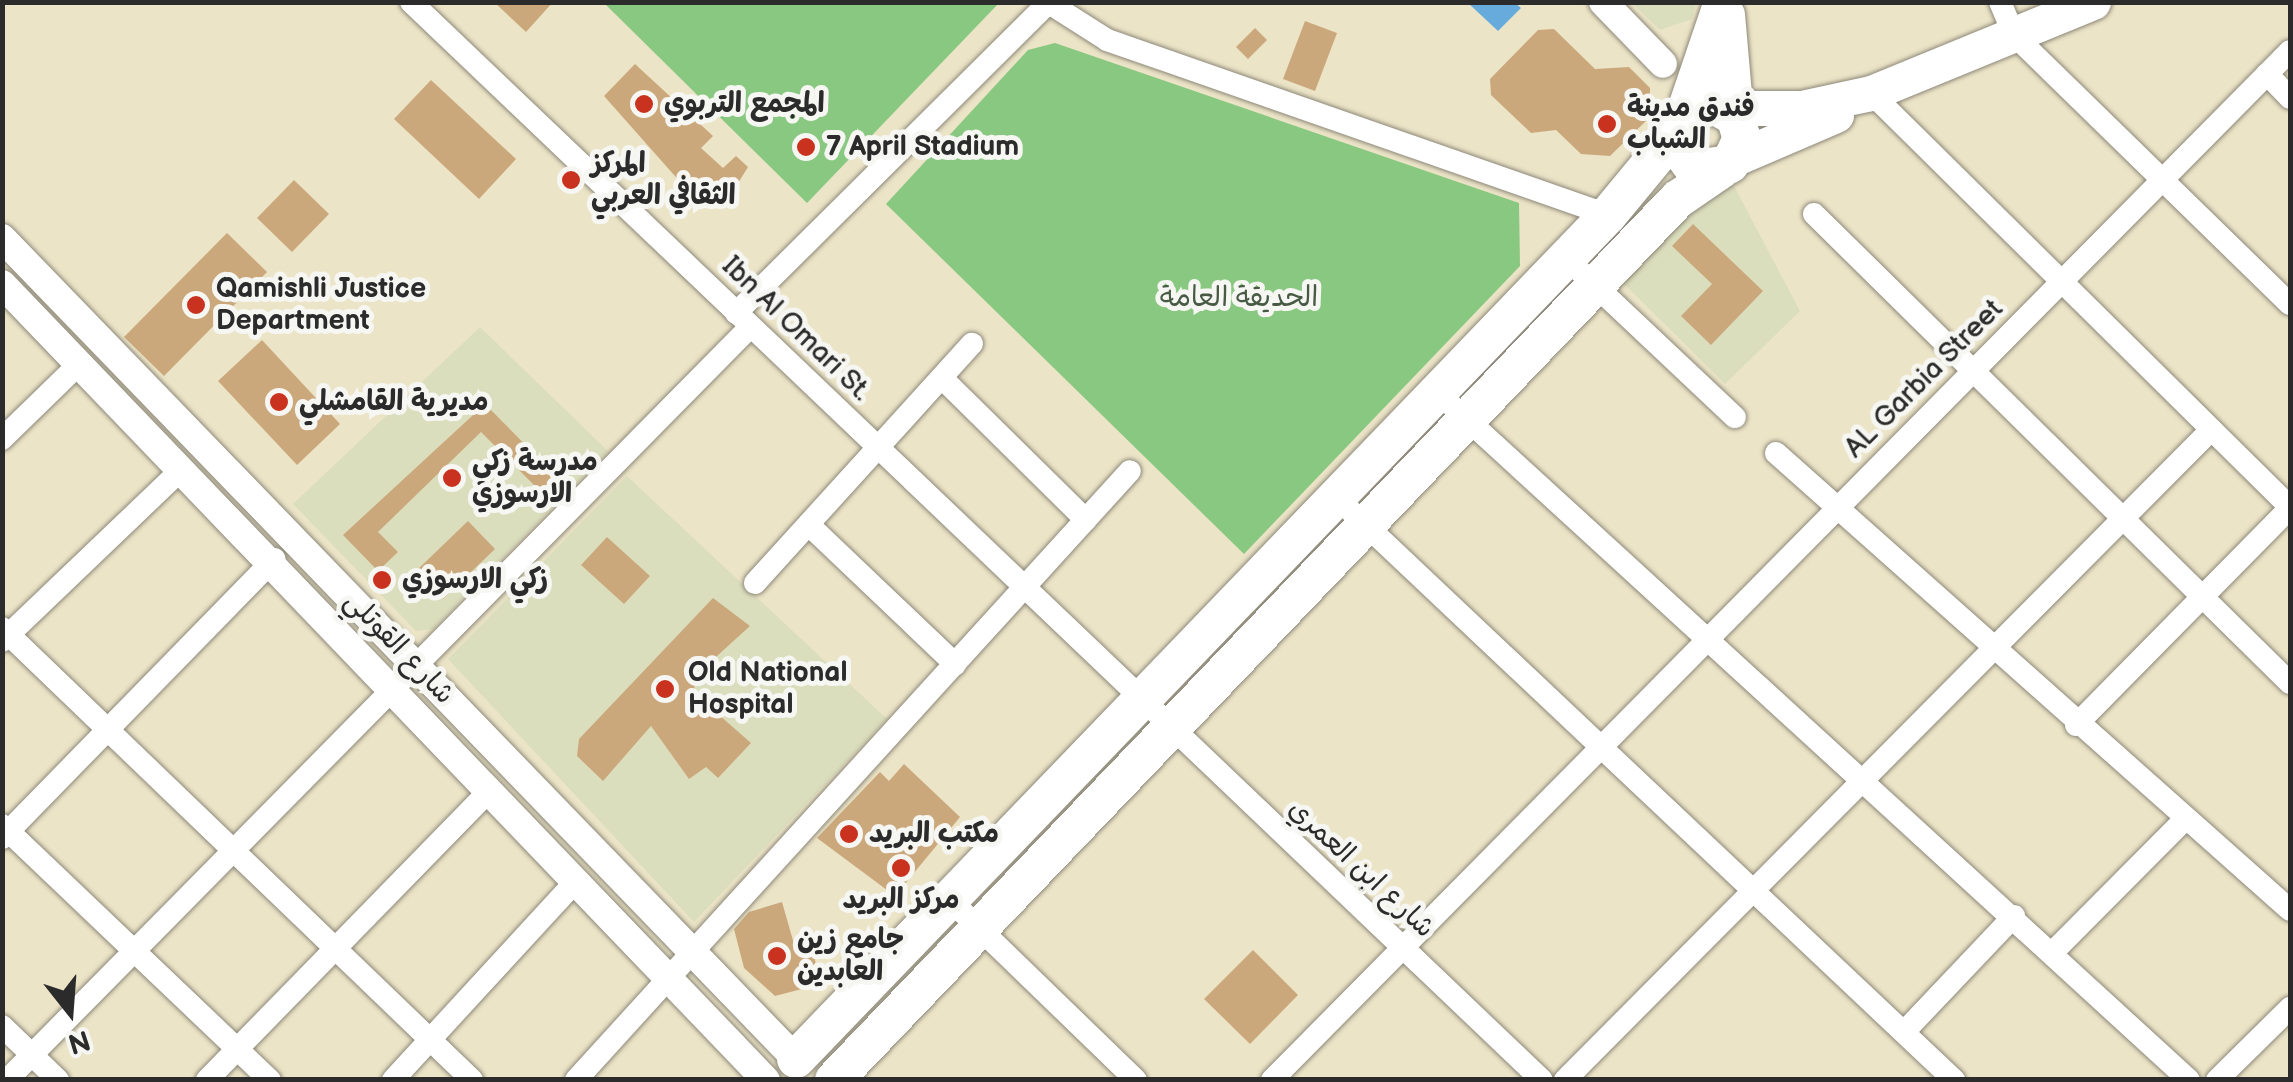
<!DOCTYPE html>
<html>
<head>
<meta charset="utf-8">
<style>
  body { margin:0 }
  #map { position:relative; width:2293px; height:1082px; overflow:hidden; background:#ece4c7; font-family:"Balsamiq Sans","Playpen Sans Arabic",sans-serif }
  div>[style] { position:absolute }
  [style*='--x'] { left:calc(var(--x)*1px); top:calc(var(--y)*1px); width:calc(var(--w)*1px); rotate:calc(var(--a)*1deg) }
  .built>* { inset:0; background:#dbdebd }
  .green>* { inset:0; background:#88c880 }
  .water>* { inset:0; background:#67abdc }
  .building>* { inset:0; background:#cba87b }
  .roads { filter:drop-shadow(0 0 2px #8c8879) drop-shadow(0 0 2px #8c8879) }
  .minor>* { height:22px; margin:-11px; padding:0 11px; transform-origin:11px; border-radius:11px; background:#fff }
  .tertiary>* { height:28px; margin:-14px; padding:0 14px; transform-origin:14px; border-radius:14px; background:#fff }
  .primary>* { height:35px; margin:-17.5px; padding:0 17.5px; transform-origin:17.5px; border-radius:17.5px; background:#fff }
  .trunk>* { height:38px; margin:-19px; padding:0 19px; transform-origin:19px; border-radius:19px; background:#fff }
  .dots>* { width:28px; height:28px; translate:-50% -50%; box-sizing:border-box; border:5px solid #f6f6f2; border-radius:50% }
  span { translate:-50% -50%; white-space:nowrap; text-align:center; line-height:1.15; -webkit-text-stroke:10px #f6f6f2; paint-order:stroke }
  .poi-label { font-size:28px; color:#2b2b2b; font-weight:700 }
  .left { translate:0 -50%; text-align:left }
  .park-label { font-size:28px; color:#475a44 }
  .street-label { font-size:28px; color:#2b2b2b }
  .frame { position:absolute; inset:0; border:5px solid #2b2b2b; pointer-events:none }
  .north { position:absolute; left:20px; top:962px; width:100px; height:100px; -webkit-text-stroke:8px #f6f6f2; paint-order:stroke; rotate:163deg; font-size:28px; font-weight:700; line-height:40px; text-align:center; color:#2b2b2b }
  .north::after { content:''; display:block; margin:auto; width:35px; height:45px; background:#2b2b2b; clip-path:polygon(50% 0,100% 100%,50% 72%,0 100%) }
</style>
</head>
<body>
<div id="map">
  <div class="built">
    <i style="clip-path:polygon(1632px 3px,1696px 3px,1692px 19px,1660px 30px)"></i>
    <i style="clip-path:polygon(1733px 184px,1800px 311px,1725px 384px,1621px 281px,1706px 196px)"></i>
    <i style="clip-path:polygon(480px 327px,608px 451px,433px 629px,416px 631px,293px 504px)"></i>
    <i style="clip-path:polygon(627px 476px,887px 719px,694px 922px,448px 659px)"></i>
  </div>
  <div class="green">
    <i style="clip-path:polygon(604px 3px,999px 3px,807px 203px)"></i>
    <i style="clip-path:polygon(1055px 43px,1519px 203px,1520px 266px,1244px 554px,886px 204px,1028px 50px)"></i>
  </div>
  <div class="water">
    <i style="clip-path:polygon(1468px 3px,1515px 3px,1521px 8px,1498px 31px)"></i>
  </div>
  <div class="building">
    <i style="clip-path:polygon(494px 2px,553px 2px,526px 32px)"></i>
    <i style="clip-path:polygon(1305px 21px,1337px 33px,1315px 91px,1283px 79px)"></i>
    <i style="clip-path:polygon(1255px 28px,1267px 40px,1248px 59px,1236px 47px)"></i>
    <i style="clip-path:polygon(1554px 29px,1595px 69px,1629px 67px,1650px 88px,1650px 117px,1610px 156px,1581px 154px,1556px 130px,1531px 133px,1491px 95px,1490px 79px,1538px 30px)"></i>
    <i style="clip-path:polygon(635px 64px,713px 136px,701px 148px,723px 168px,736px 156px,748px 167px,730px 196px,711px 205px,682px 184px,604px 96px)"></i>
    <i style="clip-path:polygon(431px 80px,516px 159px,479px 199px,394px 119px)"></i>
    <i style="clip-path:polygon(294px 180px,329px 214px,292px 252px,257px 218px)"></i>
    <i style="clip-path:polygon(1693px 224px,1763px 291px,1711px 345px,1681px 316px,1712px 284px,1672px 246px)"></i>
    <i style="clip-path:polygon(227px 233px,267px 272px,164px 376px,124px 337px)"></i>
    <i style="clip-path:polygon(262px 340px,340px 424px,297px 465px,218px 381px)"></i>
    <i style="clip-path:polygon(485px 404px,561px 481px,545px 496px,481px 432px,378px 532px,398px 552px,378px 571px,343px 535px)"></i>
    <i style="clip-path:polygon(468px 521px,495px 549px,443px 599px,416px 571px)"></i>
    <i style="clip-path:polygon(607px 537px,650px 576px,624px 604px,581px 565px)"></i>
    <i style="clip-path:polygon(713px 598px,750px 626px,695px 676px,694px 693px,751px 743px,718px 778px,706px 767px,689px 779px,651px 726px,603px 781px,577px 756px,579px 739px)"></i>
    <i style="clip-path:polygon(904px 764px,960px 817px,895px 896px,817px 838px,880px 772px,889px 781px)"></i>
    <i style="clip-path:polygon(782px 902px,794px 944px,810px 940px,821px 984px,775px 996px,744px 968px,734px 929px,749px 912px)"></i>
    <i style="clip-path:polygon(1253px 950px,1298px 995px,1250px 1044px,1204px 999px)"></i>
  </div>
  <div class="roads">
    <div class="minor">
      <i style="--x:411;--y:2;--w:1562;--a:43.63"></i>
      <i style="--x:2000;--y:2;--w:36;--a:67"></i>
      <i style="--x:2014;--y:35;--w:385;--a:44.3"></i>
      <i style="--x:1049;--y:3;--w:69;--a:32.5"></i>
      <i style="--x:1107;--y:40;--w:531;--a:19.25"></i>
      <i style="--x:2267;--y:74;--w:33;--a:46"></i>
      <i style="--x:1871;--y:93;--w:589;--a:44.66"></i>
      <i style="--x:1814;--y:214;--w:668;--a:44.58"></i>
      <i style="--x:1566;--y:258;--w:232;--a:43.3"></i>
      <i style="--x:736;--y:313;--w:441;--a:-44.8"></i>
      <i style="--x:942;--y:378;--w:202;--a:44.6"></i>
      <i style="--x:1437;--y:392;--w:1019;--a:42.46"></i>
      <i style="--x:2;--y:439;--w:107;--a:-44.2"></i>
      <i style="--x:1776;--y:453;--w:688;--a:41.64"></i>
      <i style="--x:1336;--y:497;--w:850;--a:43.33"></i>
      <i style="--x:809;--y:525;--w:202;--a:43.6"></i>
      <i style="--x:755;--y:583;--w:323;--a:-47.8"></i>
      <i style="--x:2;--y:628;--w:652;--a:43.88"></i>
      <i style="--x:2;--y:641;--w:248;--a:-43.7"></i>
      <i style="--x:2076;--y:725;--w:305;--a:-45.4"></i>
      <i style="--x:2;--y:825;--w:370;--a:43.6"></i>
      <i style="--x:2;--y:838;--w:390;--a:-45.7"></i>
      <i style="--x:949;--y:899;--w:260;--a:44.1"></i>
      <i style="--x:2052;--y:953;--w:189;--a:-45.2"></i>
      <i style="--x:2;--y:1026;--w:78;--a:44"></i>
      <i style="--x:1904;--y:1032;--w:160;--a:-46.5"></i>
      <i style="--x:7;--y:1080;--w:1058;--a:-45.38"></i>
      <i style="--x:207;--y:1080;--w:404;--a:-45.7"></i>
      <i style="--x:393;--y:1080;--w:269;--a:-47.4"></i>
      <i style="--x:576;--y:1080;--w:823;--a:-47.71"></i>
      <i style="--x:1272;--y:1080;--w:1447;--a:-45.31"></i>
      <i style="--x:1565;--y:1080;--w:915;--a:-45.18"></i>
      <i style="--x:2217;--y:1080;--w:103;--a:-44.6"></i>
    </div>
    <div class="tertiary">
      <i style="--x:1603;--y:2;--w:86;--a:45.9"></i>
      <i style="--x:2;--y:238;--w:1142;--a:45.96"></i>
      <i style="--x:2;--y:284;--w:1103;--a:46.18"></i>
    </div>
    <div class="primary">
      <i style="--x:1725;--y:108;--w:76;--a:0"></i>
      <i style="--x:1801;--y:108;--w:72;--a:-12.1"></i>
      <i style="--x:1871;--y:93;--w:240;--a:-22.3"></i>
      <i style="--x:1736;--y:158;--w:109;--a:-23.3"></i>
    </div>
    <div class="trunk">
      <i style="--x:1726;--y:15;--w:102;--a:85"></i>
      <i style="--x:1685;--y:114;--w:29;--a:-20"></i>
      <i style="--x:1712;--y:104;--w:26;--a:29"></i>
      <i style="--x:1735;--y:117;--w:22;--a:72"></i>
      <i style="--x:1742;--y:138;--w:29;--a:115"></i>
      <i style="--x:1730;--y:164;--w:36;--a:172"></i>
      <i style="--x:1694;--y:169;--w:32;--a:-126"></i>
      <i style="--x:1675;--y:143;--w:149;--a:-71.2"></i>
      <i style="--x:796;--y:1059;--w:1171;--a:-46.11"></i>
      <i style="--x:1608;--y:215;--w:105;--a:-50.4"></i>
      <i style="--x:834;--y:1080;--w:1220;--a:-46.23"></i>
      <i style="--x:1678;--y:199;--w:53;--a:-34.3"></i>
    </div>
  </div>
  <div class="dots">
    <i style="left:644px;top:104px;background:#c8321e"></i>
    <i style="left:1607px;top:124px;background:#c8321e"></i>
    <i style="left:806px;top:147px;background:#c8321e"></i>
    <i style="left:571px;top:180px;background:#c8321e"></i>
    <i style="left:196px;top:305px;background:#c8321e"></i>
    <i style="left:279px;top:402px;background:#c8321e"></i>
    <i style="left:452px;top:478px;background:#c8321e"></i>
    <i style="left:382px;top:580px;background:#c8321e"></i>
    <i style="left:665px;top:689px;background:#c8321e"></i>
    <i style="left:849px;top:834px;background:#c8321e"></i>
    <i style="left:901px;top:868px;background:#c8321e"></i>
    <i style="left:777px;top:956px;background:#c8321e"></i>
  </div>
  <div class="poi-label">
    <span class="left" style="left:664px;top:104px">المجمع التربوي</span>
    <span class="left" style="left:1627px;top:124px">فندق مدينة<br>الشباب</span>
    <span class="left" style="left:826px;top:147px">7 April Stadium</span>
    <span class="left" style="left:591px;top:180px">المركز<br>الثقافي العربي</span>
    <span class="left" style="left:216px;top:305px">Qamishli Justice<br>Department</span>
    <span class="left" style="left:299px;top:402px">مديرية القامشلي</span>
    <span class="left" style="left:472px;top:478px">مدرسة زكي<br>الارسوزي</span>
    <span class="left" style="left:402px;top:580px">زكي الارسوزي</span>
    <span class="left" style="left:688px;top:689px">Old National<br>Hospital</span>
    <span class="left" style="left:869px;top:834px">مكتب البريد</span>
    <span style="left:901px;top:900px">مركز البريد</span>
    <span class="left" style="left:797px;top:956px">جامع زين<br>العابدين</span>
  </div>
  <div class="park-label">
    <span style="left:1239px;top:298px">الحديقة العامة</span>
  </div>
  <div class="street-label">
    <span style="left:796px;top:329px;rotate:44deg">Ibn Al Omari St.</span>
    <span style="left:1924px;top:379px;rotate:-45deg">AL Garbia Street</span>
    <span style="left:399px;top:648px;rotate:46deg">شارع القوتلي</span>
    <span style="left:1361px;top:869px;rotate:43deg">شارع ابن العمري</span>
  </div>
  <div class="frame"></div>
  <div class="north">N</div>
</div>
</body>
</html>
